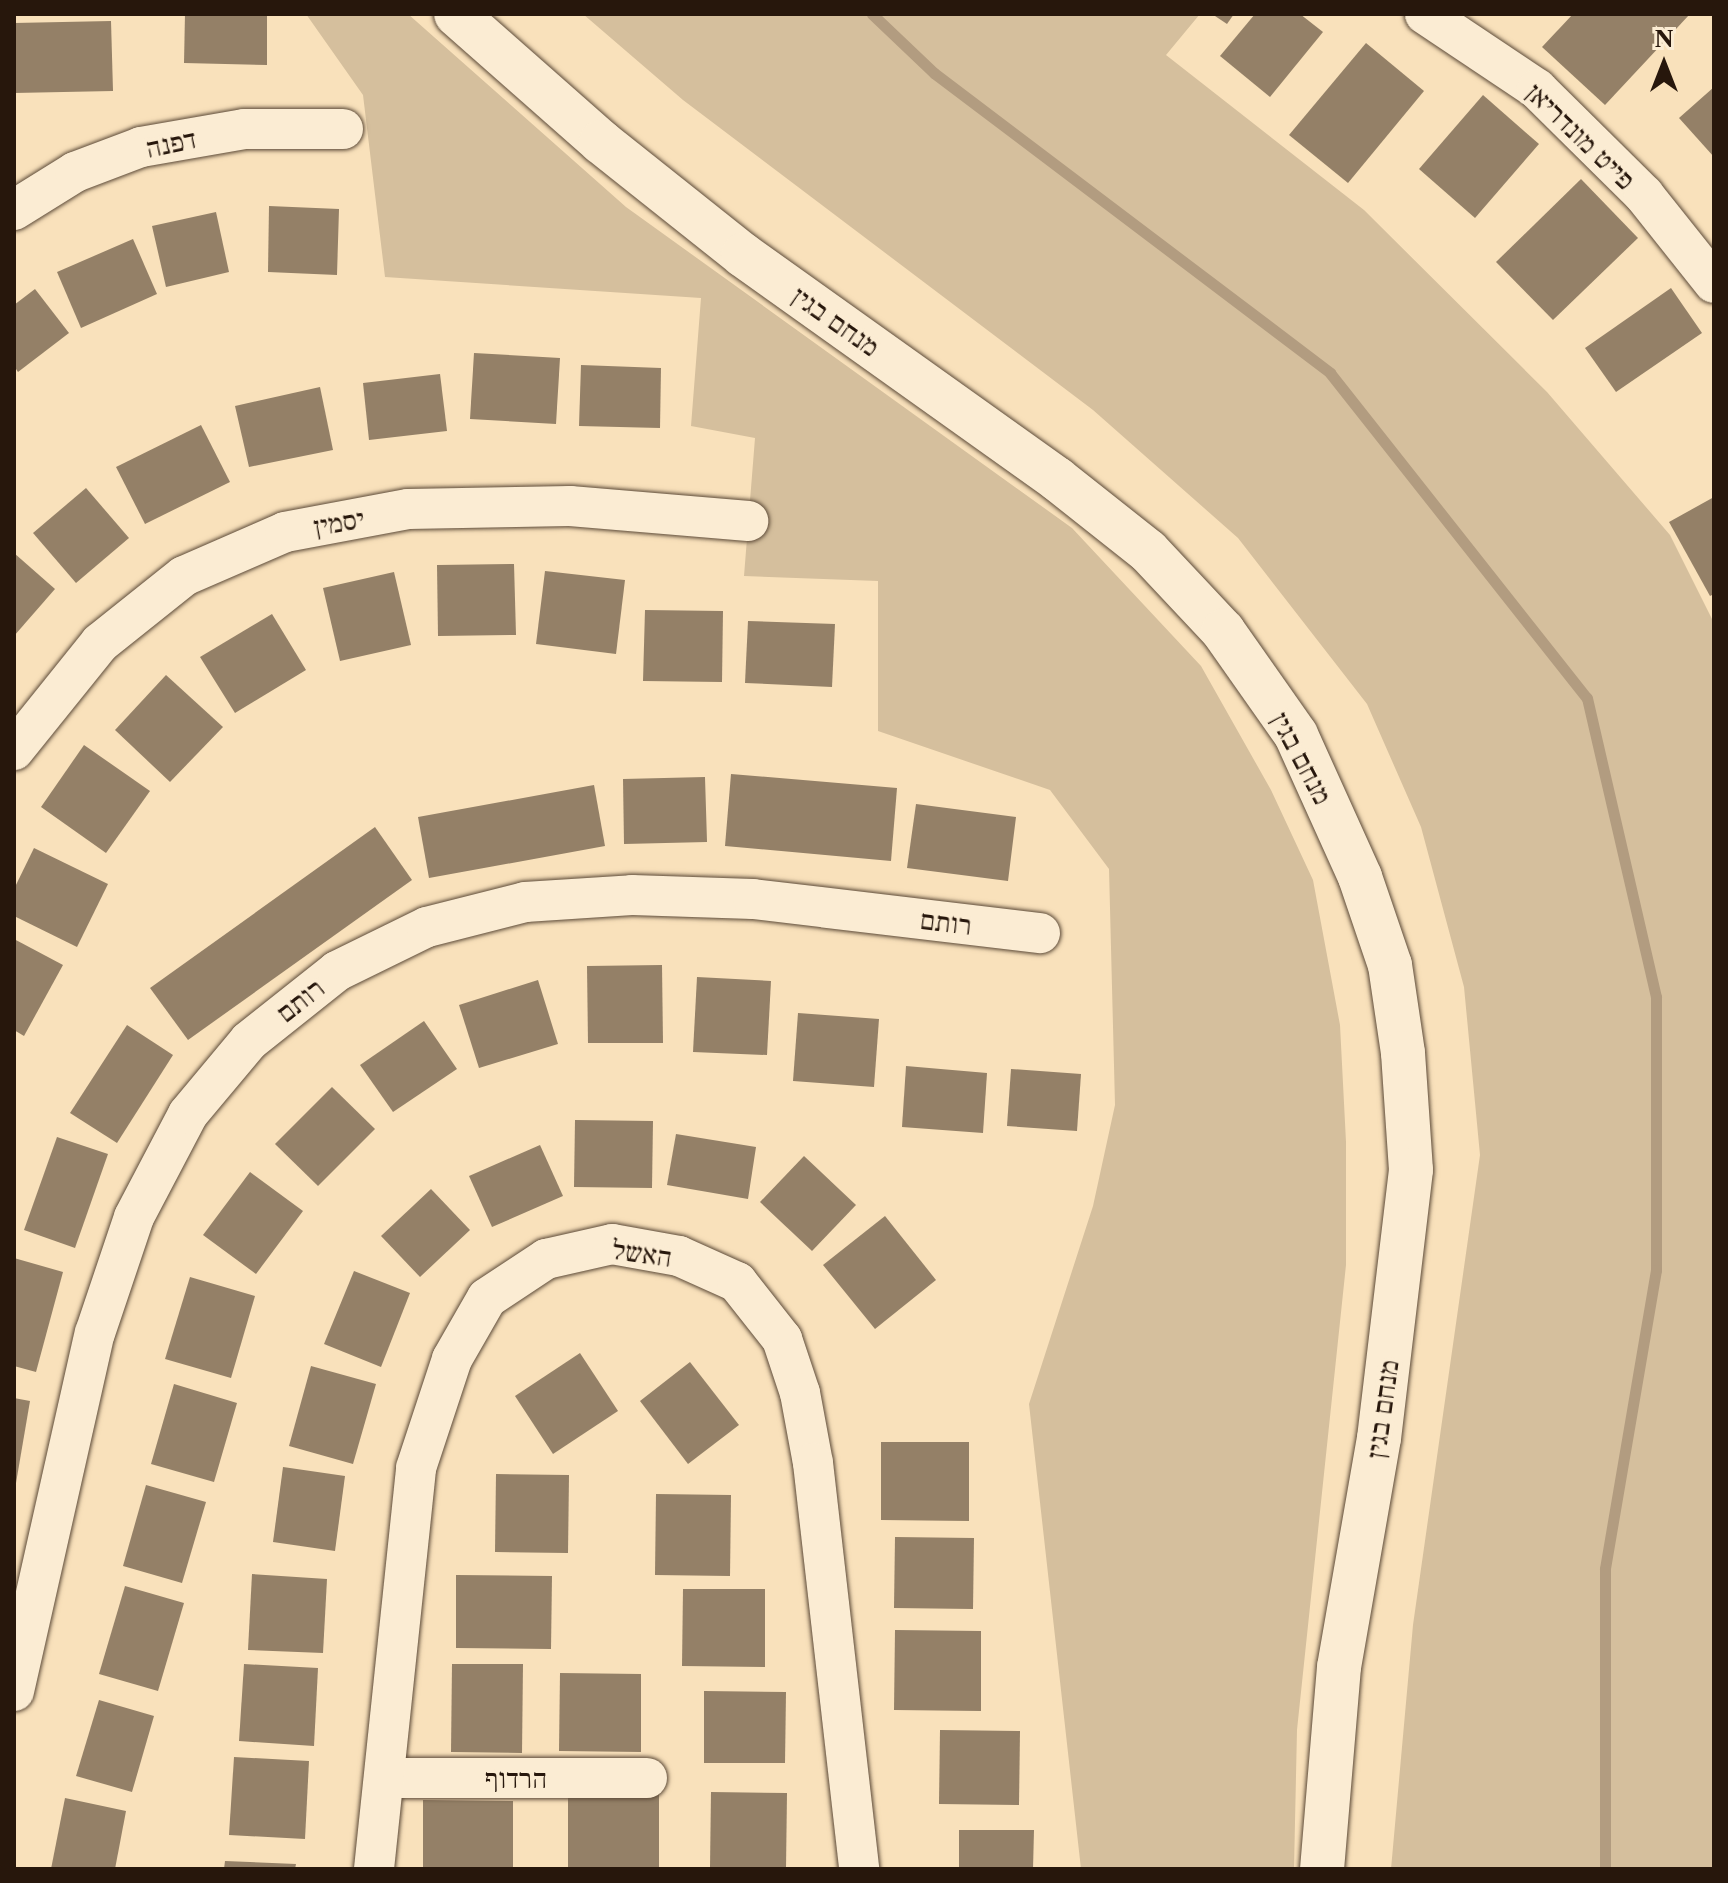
<!DOCTYPE html>
<html>
<head>
<meta charset="utf-8">
<style>
  body { margin:0 }
  #map { position:relative; width:1728px; height:1883px; overflow:hidden; background:#f9e1bb; font-family:"Libre Caslon Text","Frank Ruhl Libre",serif }
  div>[style] { position:absolute }
  [style*='--x'] { left:calc(var(--x)*1px); top:calc(var(--y)*1px); width:calc(var(--w)*1px); rotate:calc(var(--a)*1deg) }
  .green>* { inset:0; background:#d5bf9d }
  .stream>* { height:11px; margin:-5.5px; padding:0 5.5px; transform-origin:5.5px; border-radius:5.5px; background:#b29c80 }
  .building>* { inset:0; background:#948067 }
  .roads { filter:drop-shadow(0 0 2px #5c4a38) drop-shadow(0 0 2px #5c4a38) }
  .street>* { height:40px; margin:-20px; padding:0 20px; transform-origin:20px; border-radius:20px; background:#fbecd3 }
  .secondary>* { height:44px; margin:-22px; padding:0 22px; transform-origin:22px; border-radius:22px; background:#fbecd3 }
  span { translate:-50% -50%; white-space:nowrap; text-align:center; line-height:1.15; -webkit-text-stroke:7px #fbecd3; paint-order:stroke }
  .street-label { font-size:28px; color:#27170c }
  .frame { position:absolute; inset:0; border:16px solid #27170c; pointer-events:none }
  .north { position:absolute; left:1624px; top:24px; width:80px; height:80px; -webkit-text-stroke:6px #fbecd3; paint-order:stroke; rotate:0deg; font-size:22px; font-weight:700; line-height:32px; text-align:center; color:#27170c }
  .north::after { content:''; display:block; margin:auto; width:28px; height:36px; background:#27170c; clip-path:polygon(50% 0,100% 100%,50% 72%,0 100%) }
</style>
</head>
<body>
<div id="map">
  <div class="green">
    <i style="clip-path:polygon(306px 14px,408px 14px,626px 207px,1072px 528px,1201px 666px,1271px 790px,1313px 880px,1340px 1025px,1346px 1142px,1346px 1265px,1297px 1730px,1294px 1869px,1081px 1869px,1029px 1404px,1093px 1206px,1115px 1105px,1109px 869px,1050px 790px,878px 731px,878px 581px,744px 576px,755px 438px,691px 426px,701px 298px,385px 277px,363px 95px)"></i>
    <i style="clip-path:polygon(583px 14px,1200px 14px,1166px 55px,1364px 210px,1547px 392px,1670px 535px,1714px 623px,1714px 1869px,1391px 1869px,1413px 1625px,1480px 1155px,1464px 987px,1421px 827px,1367px 704px,1238px 538px,1093px 410px,683px 100px)"></i>
  </div>
  <div class="stream">
    <i style="--x:872;--y:14;--w:86;--a:43.6"></i>
    <i style="--x:934;--y:73;--w:497;--a:37.1"></i>
    <i style="--x:1330;--y:373;--w:414;--a:51.7"></i>
    <i style="--x:1587;--y:698;--w:307;--a:77"></i>
    <i style="--x:1656;--y:997;--w:273;--a:90"></i>
    <i style="--x:1656;--y:1270;--w:303;--a:99.7"></i>
    <i style="--x:1605;--y:1569;--w:300;--a:90"></i>
  </div>
  <div class="building">
    <i style="clip-path:polygon(185px 14px,267px 14px,267px 65px,184px 63px)"></i>
    <i style="clip-path:polygon(1212px 14px,1234px 14px,1227px 24px)"></i>
    <i style="clip-path:polygon(1255px 14px,1300px 14px,1323px 32px,1270px 97px,1220px 56px)"></i>
    <i style="clip-path:polygon(1573px 14px,1690px 14px,1605px 105px,1542px 47px)"></i>
    <i style="clip-path:polygon(111px 21px,113px 91px,14px 93px,14px 23px)"></i>
    <i style="clip-path:polygon(1366px 43px,1424px 91px,1348px 183px,1289px 135px)"></i>
    <i style="clip-path:polygon(1714px 87px,1714px 157px,1679px 118px)"></i>
    <i style="clip-path:polygon(1483px 95px,1539px 144px,1475px 218px,1419px 169px)"></i>
    <i style="clip-path:polygon(1581px 179px,1638px 238px,1553px 320px,1496px 262px)"></i>
    <i style="clip-path:polygon(269px 206px,339px 209px,337px 275px,268px 272px)"></i>
    <i style="clip-path:polygon(216px 212px,229px 272px,166px 287px,152px 226px)"></i>
    <i style="clip-path:polygon(133px 239px,157px 294px,81px 328px,57px 272px)"></i>
    <i style="clip-path:polygon(1671px 288px,1702px 333px,1616px 392px,1585px 348px)"></i>
    <i style="clip-path:polygon(35px 289px,69px 333px,18px 372px,14px 366px,14px 305px)"></i>
    <i style="clip-path:polygon(474px 353px,560px 358px,556px 424px,470px 419px)"></i>
    <i style="clip-path:polygon(581px 365px,661px 368px,660px 428px,579px 426px)"></i>
    <i style="clip-path:polygon(440px 374px,447px 431px,369px 440px,363px 383px)"></i>
    <i style="clip-path:polygon(320px 387px,333px 450px,249px 467px,235px 406px)"></i>
    <i style="clip-path:polygon(201px 425px,230px 482px,145px 524px,116px 467px)"></i>
    <i style="clip-path:polygon(86px 488px,129px 538px,76px 583px,33px 533px)"></i>
    <i style="clip-path:polygon(1714px 497px,1714px 594px,1710px 596px,1669px 522px)"></i>
    <i style="clip-path:polygon(14px 553px,55px 589px,14px 636px)"></i>
    <i style="clip-path:polygon(514px 564px,516px 635px,438px 636px,437px 565px)"></i>
    <i style="clip-path:polygon(545px 571px,625px 580px,616px 654px,536px 644px)"></i>
    <i style="clip-path:polygon(394px 572px,411px 645px,340px 661px,323px 588px)"></i>
    <i style="clip-path:polygon(645px 610px,723px 611px,722px 682px,643px 681px)"></i>
    <i style="clip-path:polygon(272px 614px,306px 670px,235px 713px,200px 657px)"></i>
    <i style="clip-path:polygon(748px 621px,835px 624px,832px 687px,745px 683px)"></i>
    <i style="clip-path:polygon(166px 675px,223px 727px,170px 782px,115px 730px)"></i>
    <i style="clip-path:polygon(84px 745px,150px 791px,106px 853px,41px 807px)"></i>
    <i style="clip-path:polygon(731px 774px,897px 788px,891px 861px,725px 846px)"></i>
    <i style="clip-path:polygon(705px 777px,707px 842px,624px 844px,623px 779px)"></i>
    <i style="clip-path:polygon(594px 785px,605px 846px,429px 878px,418px 817px)"></i>
    <i style="clip-path:polygon(916px 804px,1016px 817px,1008px 881px,907px 868px)"></i>
    <i style="clip-path:polygon(375px 827px,412px 880px,188px 1040px,150px 988px)"></i>
    <i style="clip-path:polygon(34px 848px,108px 884px,77px 947px,14px 916px,14px 889px)"></i>
    <i style="clip-path:polygon(14px 939px,63px 965px,24px 1036px,14px 1030px)"></i>
    <i style="clip-path:polygon(662px 965px,663px 1043px,588px 1043px,587px 966px)"></i>
    <i style="clip-path:polygon(697px 977px,771px 981px,767px 1055px,693px 1052px)"></i>
    <i style="clip-path:polygon(538px 980px,558px 1044px,479px 1068px,459px 1005px)"></i>
    <i style="clip-path:polygon(798px 1013px,879px 1019px,874px 1087px,793px 1081px)"></i>
    <i style="clip-path:polygon(424px 1021px,457px 1069px,393px 1112px,360px 1065px)"></i>
    <i style="clip-path:polygon(127px 1025px,173px 1055px,117px 1143px,70px 1113px)"></i>
    <i style="clip-path:polygon(906px 1066px,987px 1073px,983px 1133px,902px 1127px)"></i>
    <i style="clip-path:polygon(1011px 1069px,1081px 1074px,1077px 1131px,1007px 1126px)"></i>
    <i style="clip-path:polygon(332px 1087px,375px 1129px,318px 1186px,275px 1144px)"></i>
    <i style="clip-path:polygon(575px 1120px,653px 1121px,652px 1188px,574px 1187px)"></i>
    <i style="clip-path:polygon(676px 1134px,756px 1147px,748px 1199px,667px 1185px)"></i>
    <i style="clip-path:polygon(57px 1137px,108px 1154px,75px 1248px,24px 1230px)"></i>
    <i style="clip-path:polygon(540px 1145px,563px 1196px,492px 1227px,469px 1176px)"></i>
    <i style="clip-path:polygon(804px 1156px,856px 1205px,812px 1251px,760px 1202px)"></i>
    <i style="clip-path:polygon(250px 1172px,303px 1211px,256px 1274px,203px 1235px)"></i>
    <i style="clip-path:polygon(431px 1189px,470px 1230px,420px 1277px,381px 1236px)"></i>
    <i style="clip-path:polygon(885px 1216px,936px 1280px,875px 1329px,823px 1265px)"></i>
    <i style="clip-path:polygon(14px 1258px,63px 1272px,36px 1372px,14px 1366px)"></i>
    <i style="clip-path:polygon(354px 1271px,410px 1293px,381px 1367px,324px 1344px)"></i>
    <i style="clip-path:polygon(190px 1277px,255px 1296px,231px 1378px,165px 1359px)"></i>
    <i style="clip-path:polygon(580px 1353px,618px 1411px,553px 1454px,515px 1396px)"></i>
    <i style="clip-path:polygon(690px 1362px,739px 1425px,688px 1464px,640px 1401px)"></i>
    <i style="clip-path:polygon(311px 1366px,376px 1384px,353px 1464px,289px 1446px)"></i>
    <i style="clip-path:polygon(174px 1384px,237px 1403px,214px 1482px,151px 1464px)"></i>
    <i style="clip-path:polygon(14px 1398px,30px 1401px,16px 1483px,14px 1483px)"></i>
    <i style="clip-path:polygon(881px 1442px,969px 1442px,969px 1521px,881px 1520px)"></i>
    <i style="clip-path:polygon(283px 1467px,345px 1476px,335px 1551px,273px 1542px)"></i>
    <i style="clip-path:polygon(496px 1474px,569px 1475px,568px 1553px,495px 1552px)"></i>
    <i style="clip-path:polygon(146px 1485px,206px 1502px,182px 1583px,123px 1566px)"></i>
    <i style="clip-path:polygon(656px 1494px,731px 1495px,730px 1576px,655px 1575px)"></i>
    <i style="clip-path:polygon(895px 1537px,974px 1538px,973px 1609px,894px 1608px)"></i>
    <i style="clip-path:polygon(252px 1574px,327px 1579px,323px 1653px,248px 1650px)"></i>
    <i style="clip-path:polygon(456px 1575px,552px 1576px,551px 1649px,456px 1648px)"></i>
    <i style="clip-path:polygon(125px 1586px,184px 1603px,158px 1691px,99px 1674px)"></i>
    <i style="clip-path:polygon(683px 1589px,765px 1589px,765px 1667px,682px 1666px)"></i>
    <i style="clip-path:polygon(895px 1630px,981px 1631px,981px 1711px,894px 1710px)"></i>
    <i style="clip-path:polygon(244px 1664px,318px 1668px,314px 1746px,239px 1741px)"></i>
    <i style="clip-path:polygon(452px 1664px,523px 1664px,522px 1753px,451px 1752px)"></i>
    <i style="clip-path:polygon(560px 1673px,641px 1674px,641px 1752px,559px 1751px)"></i>
    <i style="clip-path:polygon(704px 1691px,786px 1692px,785px 1763px,704px 1763px)"></i>
    <i style="clip-path:polygon(99px 1700px,154px 1716px,132px 1792px,76px 1776px)"></i>
    <i style="clip-path:polygon(940px 1730px,1020px 1731px,1019px 1805px,939px 1804px)"></i>
    <i style="clip-path:polygon(234px 1757px,309px 1761px,305px 1839px,229px 1835px)"></i>
    <i style="clip-path:polygon(568px 1788px,659px 1788px,659px 1869px,568px 1869px)"></i>
    <i style="clip-path:polygon(711px 1792px,787px 1793px,786px 1868px,710px 1867px)"></i>
    <i style="clip-path:polygon(65px 1798px,126px 1811px,115px 1869px,51px 1869px)"></i>
    <i style="clip-path:polygon(423px 1800px,513px 1801px,513px 1869px,423px 1869px)"></i>
    <i style="clip-path:polygon(959px 1830px,1034px 1830px,1033px 1869px,959px 1869px)"></i>
    <i style="clip-path:polygon(225px 1861px,296px 1864px,295px 1869px,224px 1869px)"></i>
  </div>
  <div class="roads">
    <div class="street">
      <i style="--x:1425;--y:14;--w:135;--a:33.8"></i>
      <i style="--x:1537;--y:89;--w:151;--a:44.7"></i>
      <i style="--x:1644;--y:195;--w:112;--a:51.5"></i>
      <i style="--x:14;--y:210;--w:72;--a:-31.9"></i>
      <i style="--x:75;--y:172;--w:71;--a:-20.7"></i>
      <i style="--x:141;--y:147;--w:105;--a:-9.9"></i>
      <i style="--x:244;--y:129;--w:99;--a:0"></i>
      <i style="--x:14;--y:750;--w:137;--a:-51.2"></i>
      <i style="--x:100;--y:643;--w:107;--a:-38.6"></i>
      <i style="--x:184;--y:576;--w:110;--a:-23.5"></i>
      <i style="--x:285;--y:532;--w:125;--a:-10.6"></i>
      <i style="--x:408;--y:509;--w:162;--a:-1.1"></i>
      <i style="--x:570;--y:506;--w:179;--a:4.8"></i>
      <i style="--x:14;--y:1691;--w:367;--a:-77.3"></i>
      <i style="--x:95;--y:1333;--w:122;--a:-71.4"></i>
      <i style="--x:134;--y:1217;--w:116;--a:-62.3"></i>
      <i style="--x:188;--y:1114;--w:95;--a:-50.1"></i>
      <i style="--x:249;--y:1041;--w:112;--a:-38.5"></i>
      <i style="--x:337;--y:971;--w:100;--a:-26.1"></i>
      <i style="--x:427;--y:927;--w:101;--a:-14.3"></i>
      <i style="--x:525;--y:902;--w:107;--a:-3.7"></i>
      <i style="--x:632;--y:895;--w:121;--a:1.9"></i>
      <i style="--x:753;--y:899;--w:289;--a:6.8"></i>
      <i style="--x:384;--y:1778;--w:263;--a:0"></i>
      <i style="--x:374;--y:1869;--w:403;--a:-84"></i>
      <i style="--x:416;--y:1468;--w:115;--a:-71.7"></i>
      <i style="--x:452;--y:1359;--w:70;--a:-60.2"></i>
      <i style="--x:487;--y:1298;--w:71;--a:-33.5"></i>
      <i style="--x:546;--y:1259;--w:68;--a:-12.8"></i>
      <i style="--x:612;--y:1244;--w:68;--a:10.2"></i>
      <i style="--x:679;--y:1256;--w:64;--a:24.1"></i>
      <i style="--x:737;--y:1282;--w:73;--a:51.7"></i>
      <i style="--x:782;--y:1339;--w:57;--a:71.6"></i>
      <i style="--x:800;--y:1393;--w:71;--a:79.5"></i>
      <i style="--x:813;--y:1463;--w:409;--a:83.5"></i>
    </div>
    <div class="secondary">
      <i style="--x:456;--y:14;--w:193;--a:41.4"></i>
      <i style="--x:601;--y:142;--w:181;--a:38.5"></i>
      <i style="--x:743;--y:255;--w:386;--a:35.5"></i>
      <i style="--x:1057;--y:479;--w:116;--a:38.4"></i>
      <i style="--x:1148;--y:551;--w:110;--a:46.8"></i>
      <i style="--x:1223;--y:631;--w:127;--a:54.9"></i>
      <i style="--x:1296;--y:735;--w:156;--a:65.7"></i>
      <i style="--x:1360;--y:877;--w:93;--a:71.2"></i>
      <i style="--x:1390;--y:965;--w:89;--a:81.6"></i>
      <i style="--x:1403;--y:1053;--w:117;--a:86.1"></i>
      <i style="--x:1411;--y:1170;--w:270;--a:96.8"></i>
      <i style="--x:1379;--y:1438;--w:232;--a:99.9"></i>
      <i style="--x:1339;--y:1667;--w:203;--a:94.8"></i>
    </div>
  </div>
  <div class="street-label">
    <span style="left:1581px;top:136px;rotate:44deg">פייט מונדריאן</span>
    <span style="left:171px;top:143px;rotate:-12deg">דפנה</span>
    <span style="left:836px;top:321px;rotate:35deg">מנחם בגין</span>
    <span style="left:339px;top:522px;rotate:-10deg">יסמין</span>
    <span style="left:1302px;top:758px;rotate:62deg">מנחם בגין</span>
    <span style="left:946px;top:922px;rotate:7deg">רותם</span>
    <span style="left:300px;top:1000px;rotate:-38deg">רותם</span>
    <span style="left:642px;top:1253px;rotate:8deg">האשל</span>
    <span style="left:1382px;top:1409px;rotate:-82deg">מנחם בגין</span>
    <span style="left:516px;top:1778px">הרדוף</span>
  </div>
  <div class="frame"></div>
  <div class="north">N</div>
</div>
</body>
</html>
